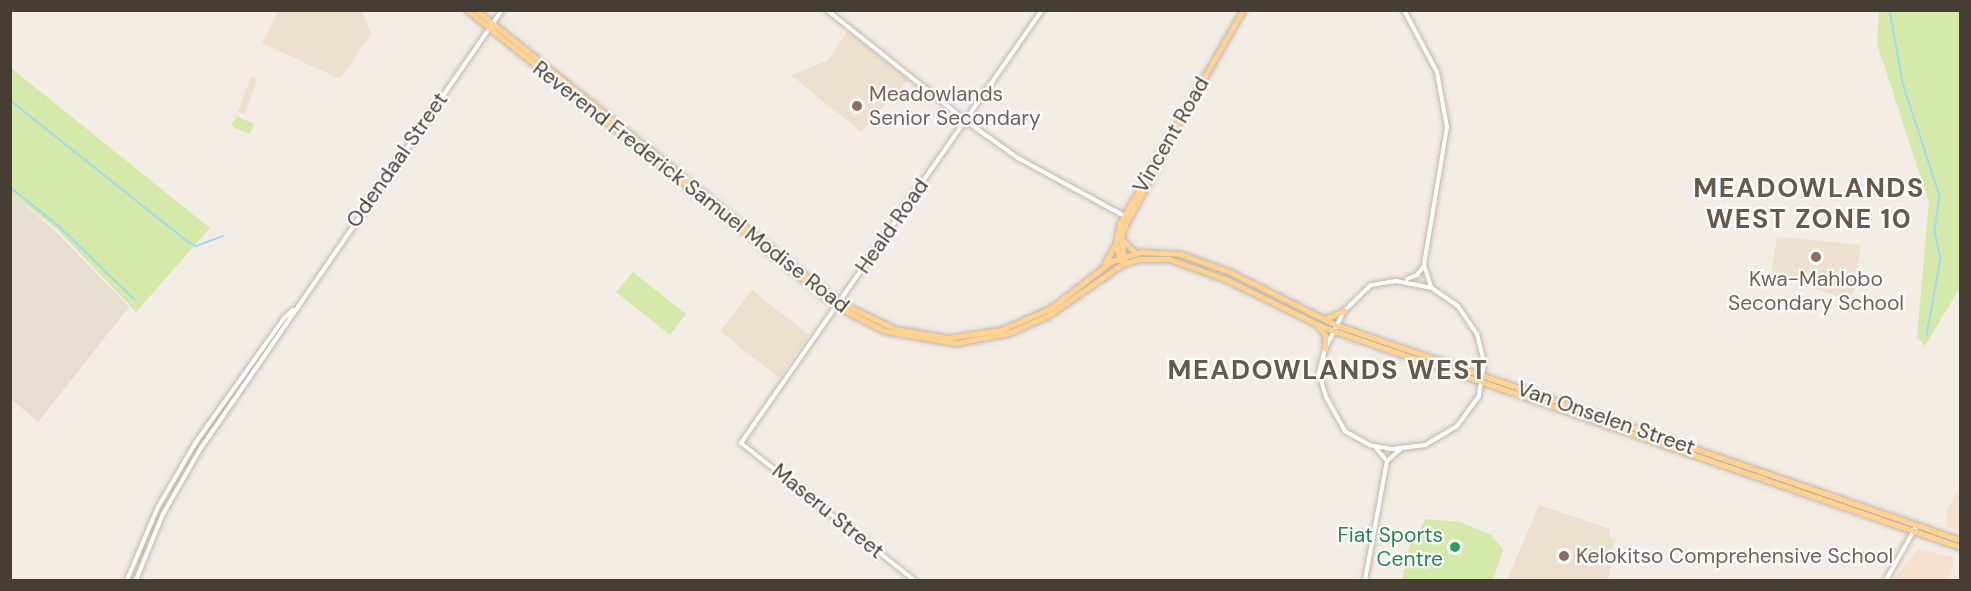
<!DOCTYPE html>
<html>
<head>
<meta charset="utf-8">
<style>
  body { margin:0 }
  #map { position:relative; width:1971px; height:591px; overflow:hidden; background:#f3ede5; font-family:"DM Sans",sans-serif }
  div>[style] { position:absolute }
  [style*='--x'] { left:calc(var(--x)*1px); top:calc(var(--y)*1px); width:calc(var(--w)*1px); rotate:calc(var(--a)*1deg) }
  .residential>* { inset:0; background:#e7ded2 }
  .commercial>* { inset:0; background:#f6e1ce }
  .education>* { inset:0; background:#ede0ce }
  .green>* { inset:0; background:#d5e9ab }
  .stream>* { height:1.5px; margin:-0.75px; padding:0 0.75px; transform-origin:0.75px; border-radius:0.75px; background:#9edbf3 }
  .roads { filter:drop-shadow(0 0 2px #c2b6aa) drop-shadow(0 0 2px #c2b6aa) }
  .minor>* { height:4px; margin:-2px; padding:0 2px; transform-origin:2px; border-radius:2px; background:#fff }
  .major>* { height:5px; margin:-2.5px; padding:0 2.5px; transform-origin:2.5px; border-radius:2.5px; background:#ffd292 }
  .dots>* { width:16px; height:16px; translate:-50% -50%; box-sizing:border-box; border:3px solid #fff; border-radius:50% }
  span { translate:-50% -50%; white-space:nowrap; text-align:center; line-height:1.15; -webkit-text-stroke:4.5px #fff; paint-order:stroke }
  .education-label { font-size:21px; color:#785e54 }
  .left { translate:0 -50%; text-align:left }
  .street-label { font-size:21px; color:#463d34 }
  .leisure-label { font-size:21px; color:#27864d }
  .right { translate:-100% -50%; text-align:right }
  .district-label { font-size:27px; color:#69594b; font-weight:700; letter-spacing:1.5px }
  .frame { position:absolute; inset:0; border:12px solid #463d34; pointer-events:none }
</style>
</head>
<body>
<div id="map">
  <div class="residential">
    <i style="clip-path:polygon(11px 193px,56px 232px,129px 307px,38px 422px,11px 399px)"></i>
  </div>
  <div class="commercial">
    <i style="clip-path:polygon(1960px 487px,1960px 530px,1946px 527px,1947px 509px)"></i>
    <i style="clip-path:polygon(1918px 549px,1954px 557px,1949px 580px,1893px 580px)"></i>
  </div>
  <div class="education">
    <i style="clip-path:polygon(278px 11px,362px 12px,371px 34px,340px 79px,262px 43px)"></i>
    <i style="clip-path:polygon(848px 31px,908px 80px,861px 132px,791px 75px,827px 61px)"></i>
    <i style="clip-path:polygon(251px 76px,257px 79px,245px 114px,238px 112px)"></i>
    <i style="clip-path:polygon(1777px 237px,1861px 245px,1852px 301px,1771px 274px)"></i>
    <i style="clip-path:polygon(752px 290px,809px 335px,779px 378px,720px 331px)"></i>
    <i style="clip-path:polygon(1539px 505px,1610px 529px,1609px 536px,1615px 539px,1608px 580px,1507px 580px)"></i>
  </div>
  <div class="green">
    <i style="clip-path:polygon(1879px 11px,1960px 11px,1960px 287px,1925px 346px,1917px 337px,1929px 202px,1877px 44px)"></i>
    <i style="clip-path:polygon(11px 68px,210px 228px,136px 312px,57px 229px,11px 193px)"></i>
    <i style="clip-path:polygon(236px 116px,254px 124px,250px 134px,231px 126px)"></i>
    <i style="clip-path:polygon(633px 272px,686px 314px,670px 335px,616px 292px)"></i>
    <i style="clip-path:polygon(1425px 519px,1460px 522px,1492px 535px,1503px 550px,1493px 580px,1402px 580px,1410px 542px,1414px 543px)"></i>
  </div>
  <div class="stream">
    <i style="--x:1890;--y:10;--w:74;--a:79.9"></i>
    <i style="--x:1903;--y:83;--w:119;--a:71.9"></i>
    <i style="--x:1940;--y:196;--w:36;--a:98"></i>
    <i style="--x:1935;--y:232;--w:28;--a:77"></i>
    <i style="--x:1941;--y:259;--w:77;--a:100.4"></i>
    <i style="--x:10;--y:100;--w:230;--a:38.5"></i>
    <i style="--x:190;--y:243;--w:7;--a:27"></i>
    <i style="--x:196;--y:246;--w:29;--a:-20"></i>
    <i style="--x:10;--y:187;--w:61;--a:38.4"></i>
    <i style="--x:58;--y:225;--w:107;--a:44.2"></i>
  </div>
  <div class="roads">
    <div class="minor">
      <i style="--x:827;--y:10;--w:178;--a:38.6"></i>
      <i style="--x:966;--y:121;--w:64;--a:35.4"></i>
      <i style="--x:1018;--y:158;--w:123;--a:28.6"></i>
      <i style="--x:1404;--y:10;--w:70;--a:62"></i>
      <i style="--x:1437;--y:72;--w:56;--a:79.7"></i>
      <i style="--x:1447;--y:127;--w:140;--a:99.5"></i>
      <i style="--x:1424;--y:265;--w:23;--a:72"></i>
      <i style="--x:1407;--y:279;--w:11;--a:-22"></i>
      <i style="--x:1417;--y:275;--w:11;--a:-52"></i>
      <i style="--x:1396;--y:281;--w:37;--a:11"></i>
      <i style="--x:1432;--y:288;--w:32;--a:35"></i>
      <i style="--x:1458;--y:306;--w:34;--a:56"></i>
      <i style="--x:1477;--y:334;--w:30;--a:76"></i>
      <i style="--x:1484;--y:363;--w:33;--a:99"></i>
      <i style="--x:1479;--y:396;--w:37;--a:126"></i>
      <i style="--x:1457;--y:426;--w:37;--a:149"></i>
      <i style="--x:1425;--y:445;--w:33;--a:173"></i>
      <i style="--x:1392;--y:449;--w:22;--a:-170"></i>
      <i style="--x:1370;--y:445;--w:29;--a:-151"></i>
      <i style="--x:1345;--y:431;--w:39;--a:-119"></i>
      <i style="--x:1326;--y:397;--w:25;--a:-106"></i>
      <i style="--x:1319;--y:373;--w:25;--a:-76"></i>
      <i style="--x:1325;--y:349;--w:42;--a:-63.4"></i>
      <i style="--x:1344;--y:311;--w:37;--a:-44"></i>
      <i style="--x:1371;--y:285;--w:25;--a:-9"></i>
      <i style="--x:1376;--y:448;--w:17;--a:50"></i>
      <i style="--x:127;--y:580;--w:79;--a:-67"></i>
      <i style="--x:158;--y:507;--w:75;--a:-59.7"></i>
      <i style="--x:196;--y:442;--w:152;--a:-54.6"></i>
      <i style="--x:284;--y:318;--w:12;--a:-42"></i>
      <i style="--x:136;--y:580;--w:71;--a:-67.8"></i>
      <i style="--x:163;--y:514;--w:76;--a:-60.1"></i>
      <i style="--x:201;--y:448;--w:531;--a:-55.5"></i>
      <i style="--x:914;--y:580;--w:221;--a:-141.6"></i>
      <i style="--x:741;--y:443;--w:527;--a:-55.19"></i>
      <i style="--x:1365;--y:580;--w:121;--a:-79.5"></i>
      <i style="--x:1387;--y:461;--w:18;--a:-41"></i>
      <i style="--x:1886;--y:580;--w:63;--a:-60.6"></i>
    </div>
    <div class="major">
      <i style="--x:467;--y:10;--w:473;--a:38.7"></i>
      <i style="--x:836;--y:306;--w:55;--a:27"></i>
      <i style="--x:885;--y:331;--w:72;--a:9.6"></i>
      <i style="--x:956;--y:343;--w:54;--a:-10.7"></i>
      <i style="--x:1009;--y:333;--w:44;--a:-24.2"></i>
      <i style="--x:1049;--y:315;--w:89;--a:-34.9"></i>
      <i style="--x:1122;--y:264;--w:19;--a:-16"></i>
      <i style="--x:1140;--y:259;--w:29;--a:0"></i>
      <i style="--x:1169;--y:259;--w:59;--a:19.7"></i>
      <i style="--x:1225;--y:279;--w:109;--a:26.1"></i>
      <i style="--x:1323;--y:327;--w:674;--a:19.05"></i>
      <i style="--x:476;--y:10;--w:444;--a:38.9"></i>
      <i style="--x:822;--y:289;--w:21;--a:37"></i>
      <i style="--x:839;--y:302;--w:62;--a:25.7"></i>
      <i style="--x:895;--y:329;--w:54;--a:9.6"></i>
      <i style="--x:948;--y:338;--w:54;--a:-8.6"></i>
      <i style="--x:1001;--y:330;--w:55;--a:-23.7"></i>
      <i style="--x:1051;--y:308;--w:77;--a:-37.6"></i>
      <i style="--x:1112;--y:261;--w:30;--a:-17"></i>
      <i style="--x:1141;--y:252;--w:39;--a:3"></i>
      <i style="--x:1180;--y:254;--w:53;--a:19.8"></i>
      <i style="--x:1230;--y:272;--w:119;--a:26.6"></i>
      <i style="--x:1336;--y:325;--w:660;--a:19.01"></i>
      <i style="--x:1122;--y:240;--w:19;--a:43"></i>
      <i style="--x:1124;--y:259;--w:21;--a:-98"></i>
      <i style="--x:1121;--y:238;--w:11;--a:-75"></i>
      <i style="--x:1124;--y:227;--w:69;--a:-61.6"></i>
      <i style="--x:1120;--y:260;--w:17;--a:-103"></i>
      <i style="--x:1116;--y:243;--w:20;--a:-79"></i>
      <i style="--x:1120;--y:223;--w:246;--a:-60"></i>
      <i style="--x:1105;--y:263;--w:21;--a:-61"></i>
      <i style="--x:1325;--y:319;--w:21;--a:-23"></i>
      <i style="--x:1318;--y:326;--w:11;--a:52"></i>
      <i style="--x:1325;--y:335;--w:14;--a:90"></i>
    </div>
  </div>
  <div class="dots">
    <i style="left:857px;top:106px;background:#8d6e63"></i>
    <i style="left:1816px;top:257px;background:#8d6e63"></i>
    <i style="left:1455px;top:547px;background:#2e9e5b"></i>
    <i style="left:1564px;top:556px;background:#8d6e63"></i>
  </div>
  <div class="education-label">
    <span class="left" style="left:869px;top:106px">Meadowlands<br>Senior Secondary</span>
    <span style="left:1816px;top:291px">Kwa-Mahlobo<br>Secondary School</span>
    <span class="left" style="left:1576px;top:556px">Kelokitso Comprehensive School</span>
  </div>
  <div class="street-label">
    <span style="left:1171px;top:135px;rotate:-60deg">Vincent Road</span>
    <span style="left:397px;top:160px;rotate:-55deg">Odendaal Street</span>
    <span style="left:691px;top:187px;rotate:38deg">Reverend Frederick Samuel Modise Road</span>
    <span style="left:892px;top:226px;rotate:-55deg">Heald Road</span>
    <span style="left:1606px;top:418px;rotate:19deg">Van Onselen Street</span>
    <span style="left:828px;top:511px;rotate:39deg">Maseru Street</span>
  </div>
  <div class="leisure-label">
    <span class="right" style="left:1443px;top:547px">Fiat Sports<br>Centre</span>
  </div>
  <div class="district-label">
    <span style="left:1809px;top:203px">MEADOWLANDS<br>WEST ZONE 10</span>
    <span style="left:1328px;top:370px">MEADOWLANDS WEST</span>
  </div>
  <div class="frame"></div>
</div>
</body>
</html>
